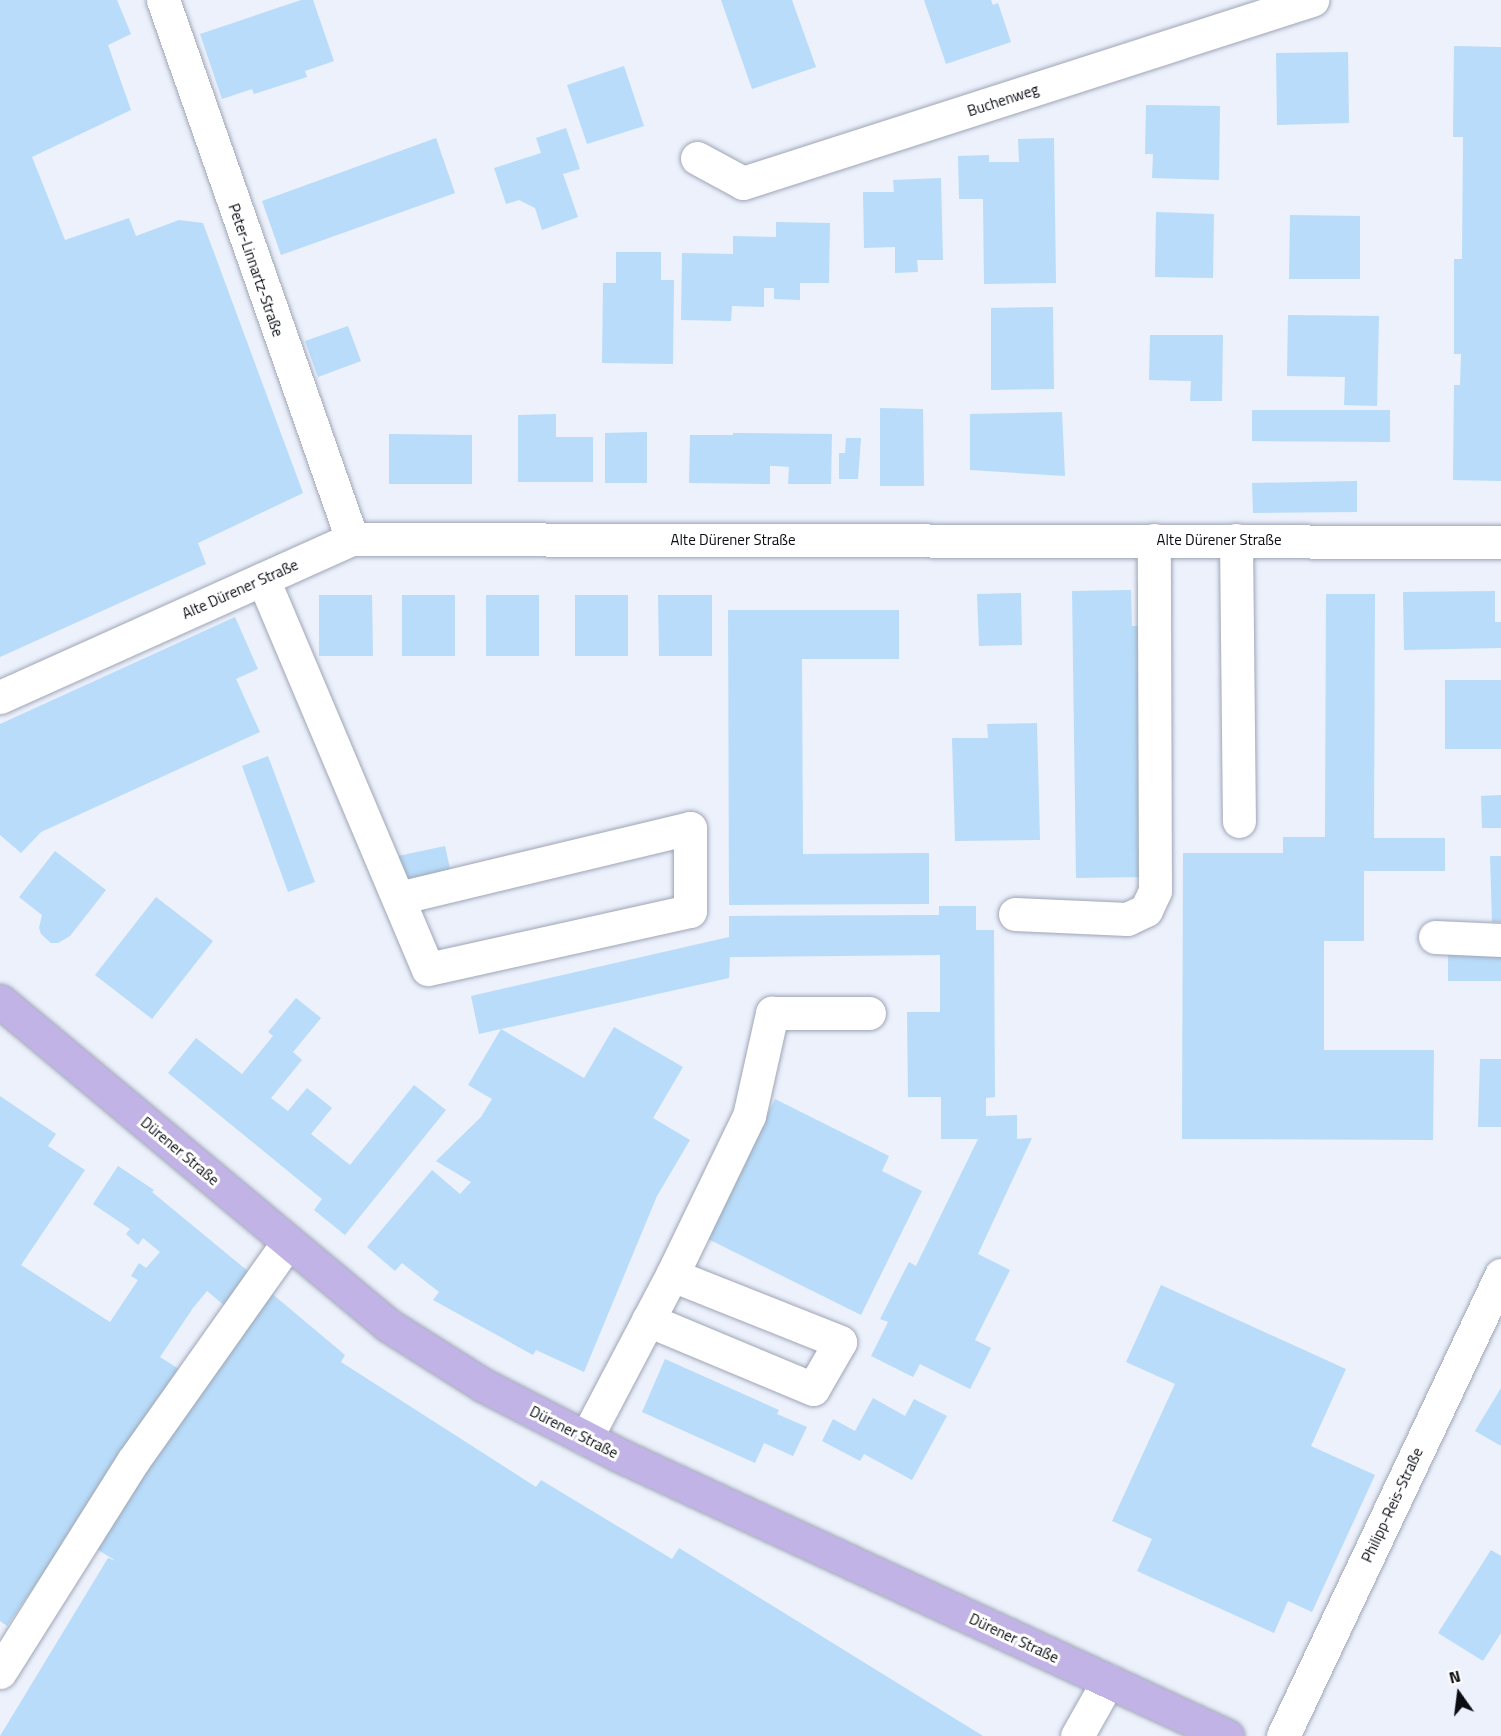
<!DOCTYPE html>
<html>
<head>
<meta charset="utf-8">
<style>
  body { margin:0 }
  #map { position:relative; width:1501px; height:1736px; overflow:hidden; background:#ecf1fc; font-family:"Titillium Web",sans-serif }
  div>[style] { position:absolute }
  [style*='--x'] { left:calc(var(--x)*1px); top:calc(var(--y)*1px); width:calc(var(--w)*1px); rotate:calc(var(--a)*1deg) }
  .building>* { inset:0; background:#b8dcf9 }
  .roads { filter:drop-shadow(0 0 2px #9fa5b6) drop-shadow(0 0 2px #9fa5b6) }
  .minor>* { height:33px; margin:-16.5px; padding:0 16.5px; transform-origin:16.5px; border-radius:16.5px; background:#fff }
  .major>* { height:33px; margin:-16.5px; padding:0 16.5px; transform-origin:16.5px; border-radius:16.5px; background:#c1b3e6 }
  span { translate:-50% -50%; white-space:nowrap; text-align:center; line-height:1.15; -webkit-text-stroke:6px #fff; paint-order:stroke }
  .street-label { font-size:15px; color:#0b0d13 }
  .north { position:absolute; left:1429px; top:1664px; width:60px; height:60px; -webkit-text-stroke:4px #fff; paint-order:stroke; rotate:346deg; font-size:16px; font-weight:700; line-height:24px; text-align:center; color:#0b0d13 }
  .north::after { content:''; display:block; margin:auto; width:21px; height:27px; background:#0b0d13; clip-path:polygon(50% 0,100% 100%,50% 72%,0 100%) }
</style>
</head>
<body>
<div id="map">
  <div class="building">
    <i style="clip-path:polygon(0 0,117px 0,131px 34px,108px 45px,131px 110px,32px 157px,65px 240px,129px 218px,136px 236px,179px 220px,203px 223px,303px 493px,198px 543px,206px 564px,0 657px)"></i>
    <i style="clip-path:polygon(301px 0,313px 0,334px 61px,305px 71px,307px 77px,254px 94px,252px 89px,222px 99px,200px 34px)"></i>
    <i style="clip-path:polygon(721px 0,792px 0,816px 67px,752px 89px)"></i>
    <i style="clip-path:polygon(924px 0,991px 0,993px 5px,998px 3px,1011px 42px,946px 64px)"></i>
    <i style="clip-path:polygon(1454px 46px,1501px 47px,1501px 481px,1453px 480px,1454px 385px,1460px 385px,1461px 354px,1454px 354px,1454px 259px,1462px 259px,1463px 137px,1453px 137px)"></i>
    <i style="clip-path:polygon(1348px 52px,1349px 123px,1277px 125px,1276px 53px)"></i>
    <i style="clip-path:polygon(624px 66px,644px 126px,587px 144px,567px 85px)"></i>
    <i style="clip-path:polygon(1146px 105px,1220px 106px,1219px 180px,1152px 178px,1153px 154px,1145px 154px)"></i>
    <i style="clip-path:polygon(566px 128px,580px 169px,563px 174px,578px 217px,542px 230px,535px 208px,519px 200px,506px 204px,494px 168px,541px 153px,536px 138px)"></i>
    <i style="clip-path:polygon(436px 138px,455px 193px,281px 255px,262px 201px)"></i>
    <i style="clip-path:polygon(1054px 138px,1056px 283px,984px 284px,983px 199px,959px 199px,958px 156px,989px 155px,989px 162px,1019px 162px,1018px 139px)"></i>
    <i style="clip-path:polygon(941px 178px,943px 260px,917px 260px,918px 272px,895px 273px,895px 247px,864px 248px,863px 192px,894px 192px,893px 180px)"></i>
    <i style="clip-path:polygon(1156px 212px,1214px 214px,1213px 278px,1155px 277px)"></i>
    <i style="clip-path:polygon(1290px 215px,1360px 216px,1360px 279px,1289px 279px)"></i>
    <i style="clip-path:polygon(776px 222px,830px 223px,829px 283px,800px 283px,800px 300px,774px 299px,774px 288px,764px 288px,764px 307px,732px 306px,731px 321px,681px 320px,682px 253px,733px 254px,733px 236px,776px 237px)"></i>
    <i style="clip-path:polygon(616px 252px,661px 252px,661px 280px,674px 280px,673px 364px,602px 363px,603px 283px,616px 283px)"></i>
    <i style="clip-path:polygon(1053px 307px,1054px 389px,991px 390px,991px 308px)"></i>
    <i style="clip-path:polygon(1288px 315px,1379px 316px,1377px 406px,1344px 405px,1345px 377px,1287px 376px)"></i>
    <i style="clip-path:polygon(348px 326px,361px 361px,318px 377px,305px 341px)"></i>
    <i style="clip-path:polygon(1150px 335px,1223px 335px,1222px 401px,1190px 401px,1191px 381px,1149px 380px)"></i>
    <i style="clip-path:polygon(880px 408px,923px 409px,924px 486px,880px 486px)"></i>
    <i style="clip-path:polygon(1252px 410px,1390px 410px,1390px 442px,1252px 441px)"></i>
    <i style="clip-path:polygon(1062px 412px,1065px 476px,970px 470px,970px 414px)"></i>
    <i style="clip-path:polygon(556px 414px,556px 437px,593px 437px,593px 482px,518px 482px,518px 415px)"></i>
    <i style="clip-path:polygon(647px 432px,647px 483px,605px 483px,605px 433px)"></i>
    <i style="clip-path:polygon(733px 433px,832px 434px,831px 484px,788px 484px,789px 467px,776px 466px,770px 466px,770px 484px,689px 483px,690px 435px,733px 435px)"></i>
    <i style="clip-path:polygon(389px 434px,472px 435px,472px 484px,389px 484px)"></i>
    <i style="clip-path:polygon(846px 438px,861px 438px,858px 479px,839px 479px,839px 453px,845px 453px)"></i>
    <i style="clip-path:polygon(1357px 481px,1357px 512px,1253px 513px,1252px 483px)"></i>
    <i style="clip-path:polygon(1131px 590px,1132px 626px,1142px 626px,1146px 877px,1076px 878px,1072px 591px)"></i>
    <i style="clip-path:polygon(1495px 591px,1495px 622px,1501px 622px,1501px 648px,1404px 650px,1403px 592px)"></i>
    <i style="clip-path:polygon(1021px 593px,1022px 645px,979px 646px,977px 594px)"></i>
    <i style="clip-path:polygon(1326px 594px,1375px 594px,1374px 838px,1445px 838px,1445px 871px,1364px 871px,1364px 941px,1324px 941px,1324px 1050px,1434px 1050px,1433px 1140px,1182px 1139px,1183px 853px,1283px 853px,1283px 837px,1325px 837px)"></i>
    <i style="clip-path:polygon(319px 595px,372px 595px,373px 656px,319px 656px)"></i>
    <i style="clip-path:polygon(402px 595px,455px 595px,455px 656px,402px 656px)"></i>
    <i style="clip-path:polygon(486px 595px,539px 595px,539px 656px,486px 656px)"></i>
    <i style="clip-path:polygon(575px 595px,628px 595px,628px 656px,575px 656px)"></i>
    <i style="clip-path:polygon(658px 595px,712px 595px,712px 656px,659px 656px)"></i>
    <i style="clip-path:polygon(728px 610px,899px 610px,899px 659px,802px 659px,803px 854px,929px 853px,929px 904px,729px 905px)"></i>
    <i style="clip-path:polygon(235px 617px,258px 669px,236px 679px,260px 732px,41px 832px,21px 853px,0 835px,0 724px)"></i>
    <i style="clip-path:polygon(1445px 680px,1501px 680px,1501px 749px,1445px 749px)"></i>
    <i style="clip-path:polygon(1037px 723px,1040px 840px,955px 841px,952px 738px,988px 738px,987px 724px)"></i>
    <i style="clip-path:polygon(268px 756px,315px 882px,288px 892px,242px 766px)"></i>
    <i style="clip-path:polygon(1501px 795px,1501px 828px,1482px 828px,1481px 796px)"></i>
    <i style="clip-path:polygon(445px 846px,451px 873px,404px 883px,398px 856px)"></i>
    <i style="clip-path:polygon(55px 851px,106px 890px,70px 936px,58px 943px,51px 943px,41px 934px,39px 928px,42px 915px,19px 897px)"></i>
    <i style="clip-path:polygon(1490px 856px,1501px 856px,1501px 922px,1492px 922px)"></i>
    <i style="clip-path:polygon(156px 897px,213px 941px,152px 1019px,95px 975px)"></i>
    <i style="clip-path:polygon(939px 906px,976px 906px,976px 930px,994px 930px,995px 1097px,986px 1098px,986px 1116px,1017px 1115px,1017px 1139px,1032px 1138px,978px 1254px,1010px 1270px,975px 1340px,991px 1348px,970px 1389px,920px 1364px,913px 1377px,871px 1356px,888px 1322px,880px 1319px,909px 1262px,916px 1266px,978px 1139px,941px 1139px,941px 1097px,908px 1097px,907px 1012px,940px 1012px,940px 955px,730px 957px,729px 978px,501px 1029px,584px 1078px,614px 1027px,683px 1067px,653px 1118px,690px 1140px,657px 1196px,584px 1372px,536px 1350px,533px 1355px,433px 1300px,439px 1292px,402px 1263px,395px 1271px,367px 1247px,432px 1170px,460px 1194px,471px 1182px,436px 1161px,481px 1117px,492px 1099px,468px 1085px,501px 1029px,479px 1034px,471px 996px,729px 937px,729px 916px,939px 915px)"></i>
    <i style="clip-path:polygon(1448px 953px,1501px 953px,1501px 981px,1448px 981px)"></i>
    <i style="clip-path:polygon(296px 998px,321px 1018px,293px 1052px,302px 1060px,271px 1098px,288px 1111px,307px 1088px,332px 1108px,311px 1134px,350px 1165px,414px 1085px,446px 1110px,345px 1235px,314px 1210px,322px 1199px,168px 1073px,196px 1038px,242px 1074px,273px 1036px,268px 1032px)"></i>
    <i style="clip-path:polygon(1480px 1059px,1501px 1059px,1501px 1127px,1478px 1127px)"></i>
    <i style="clip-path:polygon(0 1096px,56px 1134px,48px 1146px,85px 1170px,21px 1265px,110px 1322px,138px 1280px,131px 1276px,139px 1263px,146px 1268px,160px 1252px,143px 1238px,138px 1245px,126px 1234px,130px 1229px,93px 1204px,118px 1166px,154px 1190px,152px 1192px,249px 1272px,225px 1306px,207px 1291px,193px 1308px,160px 1357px,182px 1371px,7px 1626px,0 1621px)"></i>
    <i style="clip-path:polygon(775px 1099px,889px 1156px,882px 1171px,922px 1191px,861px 1315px,706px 1238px)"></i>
    <i style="clip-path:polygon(1161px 1285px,1346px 1369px,1311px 1446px,1375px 1475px,1312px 1612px,1288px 1601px,1274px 1633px,1137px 1571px,1152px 1539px,1112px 1521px,1175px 1384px,1126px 1362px)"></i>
    <i style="clip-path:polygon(270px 1292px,345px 1355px,341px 1362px,536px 1487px,541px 1480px,672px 1559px,679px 1548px,983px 1736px,0 1736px,108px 1558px,116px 1561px,95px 1548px,226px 1352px)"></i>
    <i style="clip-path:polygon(665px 1359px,779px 1410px,777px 1414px,807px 1427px,793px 1456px,764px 1443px,755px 1463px,642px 1412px)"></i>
    <i style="clip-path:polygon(1501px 1388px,1501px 1446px,1475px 1431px)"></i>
    <i style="clip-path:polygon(873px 1398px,905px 1416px,914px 1399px,947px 1416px,912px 1480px,864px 1454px,860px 1461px,822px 1441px,833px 1419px,855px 1431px)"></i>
    <i style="clip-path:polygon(1491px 1550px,1501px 1556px,1501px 1633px,1483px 1661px,1438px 1633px)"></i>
  </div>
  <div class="roads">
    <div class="minor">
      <i style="--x:163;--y:0;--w:571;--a:70.68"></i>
      <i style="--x:697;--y:158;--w:52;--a:28.5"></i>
      <i style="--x:743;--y:183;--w:598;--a:-17.83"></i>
      <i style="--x:1236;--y:540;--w:281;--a:89.4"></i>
      <i style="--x:263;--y:579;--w:423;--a:67.1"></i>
      <i style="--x:428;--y:969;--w:268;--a:-12.5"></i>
      <i style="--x:690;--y:911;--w:83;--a:-90"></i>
      <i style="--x:690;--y:828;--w:300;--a:166.5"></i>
      <i style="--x:0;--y:697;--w:386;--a:-24.2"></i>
      <i style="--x:352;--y:539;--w:1149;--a:0.15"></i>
      <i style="--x:1015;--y:914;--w:112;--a:2.6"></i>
      <i style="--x:1127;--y:919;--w:21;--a:-25"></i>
      <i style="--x:1146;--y:910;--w:21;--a:-65"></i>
      <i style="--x:1155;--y:891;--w:351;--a:-90.2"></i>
      <i style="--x:1435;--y:937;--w:66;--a:2.6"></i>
      <i style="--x:672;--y:1275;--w:177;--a:-64.2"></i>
      <i style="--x:749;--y:1116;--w:106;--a:-77.4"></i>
      <i style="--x:772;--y:1013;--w:97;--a:0"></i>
      <i style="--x:586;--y:1438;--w:184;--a:-62.2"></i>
      <i style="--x:672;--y:1275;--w:181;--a:21.7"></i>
      <i style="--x:840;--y:1342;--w:54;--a:119.9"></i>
      <i style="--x:813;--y:1389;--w:179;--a:-157.3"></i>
      <i style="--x:0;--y:1672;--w:249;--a:-57.8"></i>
      <i style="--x:133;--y:1461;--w:268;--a:-54.7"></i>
      <i style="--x:1077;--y:1736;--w:63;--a:-60.6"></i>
      <i style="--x:1283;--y:1736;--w:510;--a:-64.69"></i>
    </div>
    <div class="major">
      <i style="--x:0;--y:1001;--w:505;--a:39.86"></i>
      <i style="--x:388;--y:1325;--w:112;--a:32.3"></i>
      <i style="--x:483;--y:1385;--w:153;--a:27.2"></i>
      <i style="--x:619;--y:1455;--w:670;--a:24.81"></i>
    </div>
  </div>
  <div class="street-label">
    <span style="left:1003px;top:100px;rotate:-18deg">Buchenweg</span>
    <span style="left:256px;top:270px;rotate:71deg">Peter-Linnartz-Straße</span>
    <span style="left:733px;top:540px">Alte Dürener Straße</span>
    <span style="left:1219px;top:540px">Alte Dürener Straße</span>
    <span style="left:240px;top:589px;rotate:-24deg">Alte Dürener Straße</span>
    <span style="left:180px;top:1151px;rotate:40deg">Dürener Straße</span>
    <span style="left:574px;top:1432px;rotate:27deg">Dürener Straße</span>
    <span style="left:1392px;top:1505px;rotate:-65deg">Philipp-Reis-Straße</span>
    <span style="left:1014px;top:1638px;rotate:25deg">Dürener Straße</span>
  </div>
  <div class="north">N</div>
</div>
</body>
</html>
